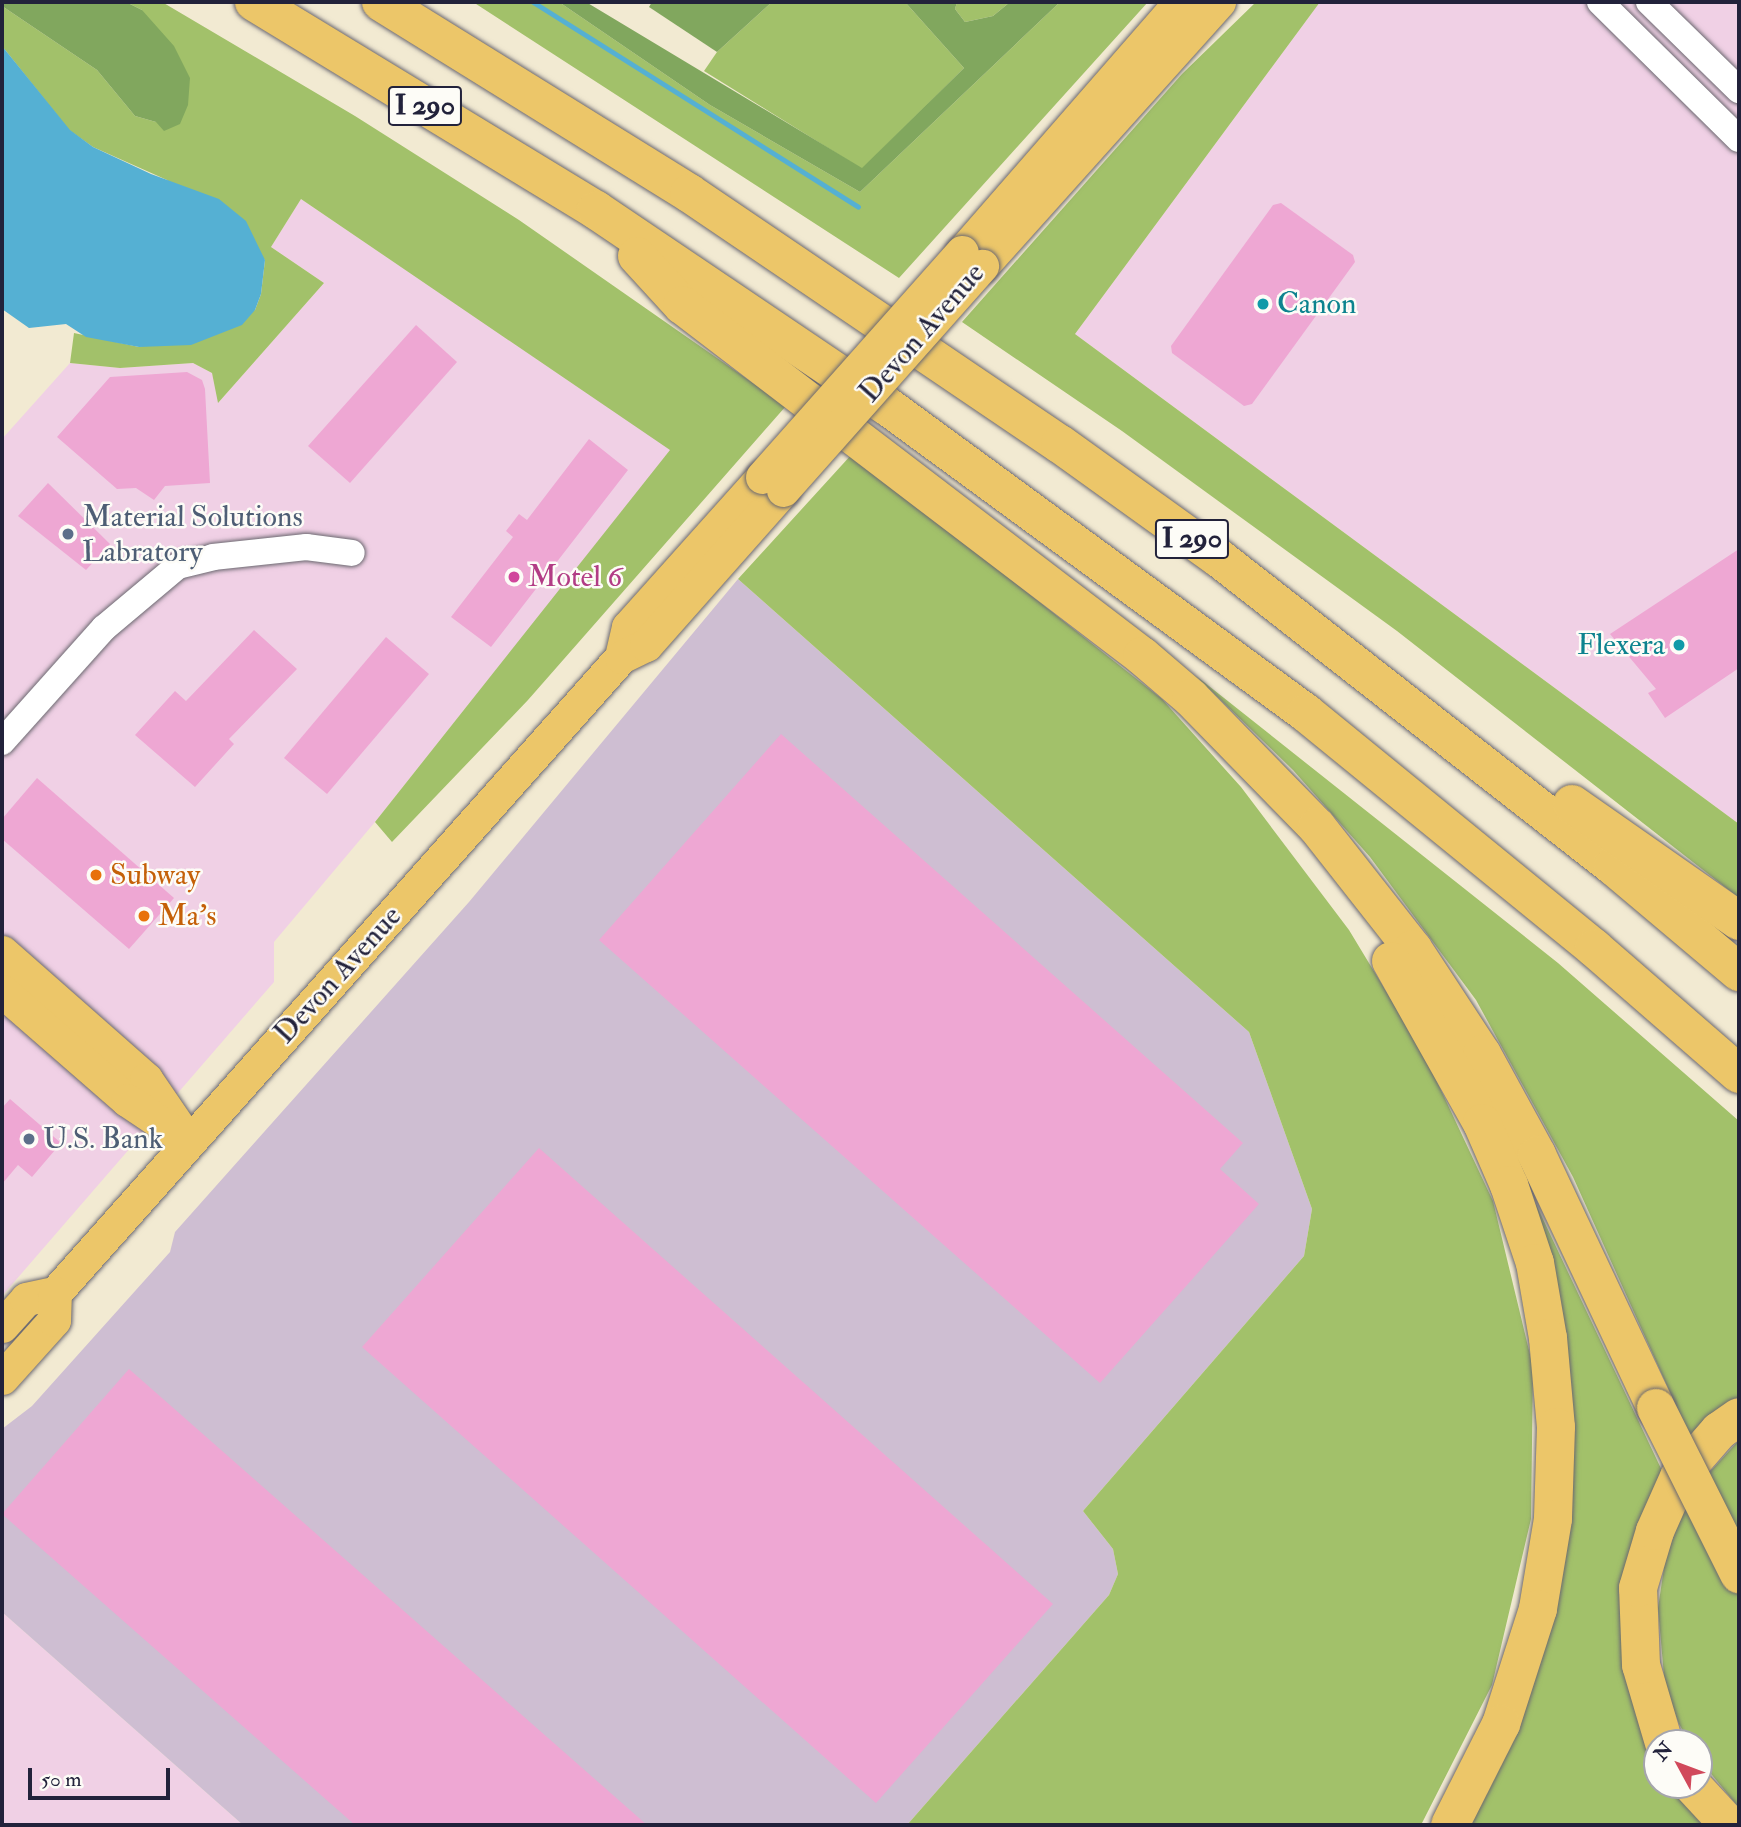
<!DOCTYPE html>
<html>
<head>
<meta charset="utf-8">
<style>
  body { margin:0 }
  #map { position:relative; width:1741px; height:1827px; overflow:hidden; background:#f2ead2; font-family:"IM FELL Double Pica",serif }
  div>[style] { position:absolute }
  [style*='--x'] { left:calc(var(--x)*1px); top:calc(var(--y)*1px); width:calc(var(--w)*1px); rotate:calc(var(--a)*1deg) }
  .built>* { inset:0; background:#f0d0e5 }
  .industrial>* { inset:0; background:#cebed2 }
  .green>* { inset:0; background:#a2c16a }
  .forest>* { inset:0; background:#81a75e }
  .water>* { inset:0; background:#55b0d3 }
  .stream>* { height:5px; margin:-2.5px; padding:0 2.5px; transform-origin:2.5px; border-radius:2.5px; background:#55b0d3 }
  .building>* { inset:0; background:#eea7d3 }
  .roads { filter:drop-shadow(0 0 2px #6b6870) drop-shadow(0 0 2px #6b6870) }
  .minor>* { height:26px; margin:-13px; padding:0 13px; transform-origin:13px; border-radius:13px; background:#fff }
  .major>* { height:33px; margin:-16.5px; padding:0 16.5px; transform-origin:16.5px; border-radius:16.5px; background:#ecc669 }
  .highway>* { height:38px; margin:-19px; padding:0 19px; transform-origin:19px; border-radius:19px; background:#ecc669 }
  .bridges { filter:drop-shadow(0 0 2px #6b6870) drop-shadow(0 0 2px #6b6870) }
  .major-bridge>* { height:33px; margin:-16.5px; padding:0 16.5px; transform-origin:16.5px; border-radius:16.5px; background:#ecc669 }
  .highway-bridge>* { height:38px; margin:-19px; padding:0 19px; transform-origin:19px; border-radius:19px; background:#ecc669 }
  .dots>* { width:19px; height:19px; translate:-50% -50%; box-sizing:border-box; border:4px solid #fdfcf7; border-radius:50% }
  span { translate:-50% -50%; white-space:nowrap; text-align:center; line-height:1.15; -webkit-text-stroke:5px #fdfcf7; paint-order:stroke }
  .shield-label span { padding:2px 5px; background:#fdfcf7; border:2px solid; border-radius:5px; -webkit-text-stroke-width:0 }
  .shield-label { font-size:28px; color:#22223b; font-weight:700 }
  .culture-label { font-size:30px; color:#0d838f }
  .left { translate:0 -50%; text-align:left }
  .right { translate:-100% -50%; text-align:right }
  .street-label { font-size:30px; color:#22223b }
  .service-label { font-size:30px; color:#4e5e75 }
  .hotel-label { font-size:30px; color:#b23c85 }
  .food-label { font-size:30px; color:#c56008 }
  .frame { position:absolute; inset:0; border:4px solid #22223b; pointer-events:none }
  .north { position:absolute; left:1643px; top:1729px; width:70px; height:70px; box-sizing:border-box; background:#fdfcf7; border:2px solid #a5a5ac; border-radius:50%; rotate:311deg; font-size:19px; font-weight:700; line-height:28px; text-align:center; color:#22223b }
  .north::after { content:''; display:block; margin:auto; width:24px; height:32px; background:#d1495b; clip-path:polygon(50% 0,100% 100%,50% 72%,0 100%) }
  .scale { position:absolute; left:28px; top:1768px; width:142px; height:32px; box-sizing:border-box; border:4px solid #22223b; border-top:0; padding-left:9px; font-size:21px; line-height:24px; white-space:nowrap; color:#22223b; -webkit-text-stroke:5px #fdfcf7; paint-order:stroke }
</style>
</head>
<body>
<div id="map">
  <div class="built">
    <i style="clip-path:polygon(1320px 2px,1739px 2px,1739px 824px,1075px 334px)"></i>
    <i style="clip-path:polygon(301px 199px,671px 450px,375px 822px,274px 942px,274px 982px,2px 1296px,2px 439px,70px 363px,120px 368px,193px 363px,212px 373px,219px 402px,324px 283px,271px 247px)"></i>
    <i style="clip-path:polygon(2px 1612px,243px 1825px,2px 1825px)"></i>
  </div>
  <div class="industrial">
    <i style="clip-path:polygon(738px 579px,1249px 1032px,1312px 1209px,1304px 1256px,1083px 1511px,1113px 1549px,1118px 1574px,1109px 1595px,907px 1825px,243px 1825px,2px 1612px,2px 1429px,32px 1406px,170px 1252px,175px 1232px,469px 902px)"></i>
  </div>
  <div class="green">
    <i style="clip-path:polygon(126px 2px,162px 2px,355px 116px,519px 220px,786px 406px,528px 700px,392px 842px,375px 822px,670px 450px,301px 199px,271px 247px,324px 283px,218px 403px,212px 373px,193px 363px,120px 368px,70px 363px,74px 333px,139px 347px,255px 310px,261px 294px,265px 260px,167px 180px,93px 147px,69px 130px,2px 46px,2px 6px,97px 70px,135px 116px,156px 122px,142px 10px)"></i>
    <i style="clip-path:polygon(473px 2px,559px 2px,710px 105px,860px 192px,1060px 2px,1148px 2px,899px 278px)"></i>
    <i style="clip-path:polygon(772px 2px,905px 2px,964px 68px,862px 169px,704px 71px,717px 52px)"></i>
    <i style="clip-path:polygon(957px 2px,1010px 2px,993px 16px,965px 22px,955px 9px)"></i>
    <i style="clip-path:polygon(1256px 2px,1320px 2px,1075px 334px,1739px 824px,1739px 898px,1397px 631px,1122px 431px,962px 322px,1182px 74px)"></i>
    <i style="clip-path:polygon(852px 454px,1162px 699px,1241px 787px,1349px 930px,1424px 1054px,1493px 1201px,1533px 1367px,1531px 1519px,1492px 1685px,1421px 1825px,907px 1825px,1109px 1595px,1118px 1574px,1113px 1549px,1083px 1511px,1304px 1256px,1312px 1209px,1249px 1032px,738px 579px)"></i>
    <i style="clip-path:polygon(1195px 675px,1558px 963px,1739px 1121px,1739px 1396px,1692px 1441px,1573px 1177px,1476px 1000px,1370px 857px,1293px 770px)"></i>
    <i style="clip-path:polygon(1514px 1158px,1666px 1479px,1634px 1545px,1648px 1749px,1657px 1763px,1657px 1785px,1671px 1785px,1705px 1825px,1469px 1825px,1566px 1544px)"></i>
    <i style="clip-path:polygon(1739px 1440px,1739px 1808px,1699px 1759px,1699px 1743px,1690px 1743px,1679px 1724px,1665px 1687px,1658px 1608px,1665px 1561px,1681px 1515px,1708px 1474px)"></i>
  </div>
  <div class="forest">
    <i style="clip-path:polygon(2px 2px,126px 2px,142px 10px,174px 46px,190px 78px,188px 105px,180px 124px,164px 131px,156px 122px,135px 116px,97px 70px,2px 6px)"></i>
    <i style="clip-path:polygon(559px 2px,586px 2px,862px 168px,964px 68px,905px 2px,957px 2px,955px 9px,965px 22px,993px 16px,1010px 2px,1060px 2px,860px 192px,710px 105px)"></i>
    <i style="clip-path:polygon(652px 2px,772px 2px,717px 52px,649px 7px)"></i>
  </div>
  <div class="water">
    <i style="clip-path:polygon(2px 46px,70px 130px,93px 147px,151px 174px,219px 199px,246px 221px,265px 260px,261px 294px,255px 310px,242px 325px,191px 345px,139px 347px,86px 337px,66px 324px,29px 328px,2px 309px)"></i>
  </div>
  <div class="stream">
    <i style="--x:533;--y:2;--w:384;--a:32.2"></i>
  </div>
  <div class="building">
    <i style="clip-path:polygon(1281px 203px,1353px 255px,1355px 262px,1252px 404px,1244px 406px,1172px 353px,1171px 346px,1273px 205px)"></i>
    <i style="clip-path:polygon(416px 325px,457px 362px,350px 483px,308px 446px)"></i>
    <i style="clip-path:polygon(187px 372px,202px 380px,205px 389px,210px 483px,165px 486px,154px 500px,136px 488px,117px 489px,57px 437px,110px 377px)"></i>
    <i style="clip-path:polygon(589px 439px,628px 470px,491px 647px,451px 617px,513px 537px,506px 531px,519px 514px,527px 520px)"></i>
    <i style="clip-path:polygon(48px 483px,110px 544px,86px 570px,18px 516px)"></i>
    <i style="clip-path:polygon(1739px 549px,1739px 668px,1665px 718px,1648px 693px,1656px 689px,1610px 634px)"></i>
    <i style="clip-path:polygon(254px 630px,297px 669px,229px 739px,234px 744px,195px 787px,135px 735px,175px 691px,186px 701px)"></i>
    <i style="clip-path:polygon(386px 637px,429px 674px,327px 794px,284px 758px)"></i>
    <i style="clip-path:polygon(781px 734px,1243px 1143px,1220px 1169px,1259px 1204px,1100px 1383px,599px 940px)"></i>
    <i style="clip-path:polygon(37px 778px,174px 898px,129px 949px,2px 839px,2px 819px)"></i>
    <i style="clip-path:polygon(10px 1099px,61px 1143px,32px 1177px,18px 1165px,2px 1184px,2px 1108px)"></i>
    <i style="clip-path:polygon(539px 1148px,1053px 1604px,876px 1803px,362px 1347px)"></i>
    <i style="clip-path:polygon(129px 1369px,647px 1825px,355px 1825px,2px 1514px)"></i>
  </div>
  <div class="roads">
    <div class="minor">
      <i style="--x:1600;--y:2;--w:195;--a:44.6"></i>
      <i style="--x:1649;--y:2;--w:126;--a:44.4"></i>
      <i style="--x:2;--y:742;--w:153;--a:-48.2"></i>
      <i style="--x:104;--y:628;--w:97;--a:-40"></i>
      <i style="--x:178;--y:566;--w:36;--a:-14"></i>
      <i style="--x:213;--y:557;--w:94;--a:-6.1"></i>
      <i style="--x:306;--y:547;--w:46;--a:7.4"></i>
    </div>
    <div class="major">
      <i style="--x:962;--y:252;--w:332;--a:-48.9"></i>
      <i style="--x:982;--y:266;--w:355;--a:-48.1"></i>
      <i style="--x:621;--y:657;--w:31;--a:-77"></i>
      <i style="--x:628;--y:627;--w:201;--a:-48.2"></i>
      <i style="--x:2;--y:952;--w:192;--a:41.4"></i>
      <i style="--x:146;--y:1079;--w:76;--a:55.7"></i>
      <i style="--x:2;--y:991;--w:166;--a:41.1"></i>
      <i style="--x:127;--y:1100;--w:63;--a:33.9"></i>
      <i style="--x:2;--y:1326;--w:36;--a:-48"></i>
      <i style="--x:26;--y:1299;--w:30;--a:-12"></i>
      <i style="--x:55;--y:1293;--w:851;--a:-48.33"></i>
      <i style="--x:621;--y:657;--w:28;--a:-26"></i>
      <i style="--x:646;--y:645;--w:207;--a:-48.5"></i>
      <i style="--x:2;--y:1378;--w:78;--a:-48.1"></i>
      <i style="--x:54;--y:1320;--w:27;--a:-88"></i>
    </div>
    <div class="highway">
      <i style="--x:254;--y:2;--w:400;--a:31.3"></i>
      <i style="--x:596;--y:210;--w:351;--a:34"></i>
      <i style="--x:887;--y:406;--w:519;--a:36.23"></i>
      <i style="--x:1306;--y:713;--w:372;--a:39.2"></i>
      <i style="--x:1594;--y:948;--w:192;--a:41"></i>
      <i style="--x:381;--y:2;--w:362;--a:31.8"></i>
      <i style="--x:689;--y:193;--w:448;--a:34.1"></i>
      <i style="--x:1060;--y:444;--w:197;--a:35.7"></i>
      <i style="--x:1220;--y:559;--w:499;--a:38"></i>
      <i style="--x:1613;--y:866;--w:165;--a:40.1"></i>
      <i style="--x:637;--y:256;--w:67;--a:47.4"></i>
      <i style="--x:682;--y:305;--w:579;--a:37.35"></i>
      <i style="--x:1142;--y:656;--w:65;--a:40.6"></i>
      <i style="--x:1191;--y:698;--w:180;--a:45.7"></i>
      <i style="--x:1317;--y:827;--w:155;--a:51.8"></i>
      <i style="--x:1413;--y:949;--w:126;--a:56.7"></i>
      <i style="--x:1482;--y:1054;--w:115;--a:61.4"></i>
      <i style="--x:1537;--y:1155;--w:280;--a:64.8"></i>
      <i style="--x:1572;--y:804;--w:204;--a:35"></i>
      <i style="--x:1391;--y:961;--w:186;--a:60.7"></i>
      <i style="--x:1482;--y:1123;--w:68;--a:66.5"></i>
      <i style="--x:1509;--y:1185;--w:82;--a:71.6"></i>
      <i style="--x:1535;--y:1263;--w:76;--a:80.2"></i>
      <i style="--x:1548;--y:1338;--w:89;--a:84.9"></i>
      <i style="--x:1556;--y:1427;--w:92;--a:91.9"></i>
      <i style="--x:1553;--y:1519;--w:91;--a:99.5"></i>
      <i style="--x:1538;--y:1609;--w:121;--a:107.8"></i>
      <i style="--x:1501;--y:1724;--w:113;--a:116.8"></i>
      <i style="--x:1664;--y:1743;--w:81;--a:-106.4"></i>
      <i style="--x:1641;--y:1665;--w:77;--a:-92.2"></i>
      <i style="--x:1638;--y:1588;--w:59;--a:-73.4"></i>
      <i style="--x:1655;--y:1531;--w:59;--a:-66"></i>
      <i style="--x:1679;--y:1477;--w:61;--a:-49"></i>
      <i style="--x:1719;--y:1431;--w:24;--a:-35"></i>
      <i style="--x:1692;--y:1785;--w:54;--a:47.2"></i>
    </div>
  </div>
  <div class="bridges">
    <div class="major-bridge">
      <i style="--x:762;--y:477;--w:301;--a:-48.4"></i>
      <i style="--x:783;--y:490;--w:300;--a:-48.4"></i>
    </div>
    <div class="highway-bridge">
      <i style="--x:1656;--y:1408;--w:186;--a:63.4"></i>
    </div>
  </div>
  <div class="dots">
    <i style="left:1263px;top:304px;background:#0f9aa8"></i>
    <i style="left:68px;top:534px;background:#5c6f8a"></i>
    <i style="left:514px;top:577px;background:#d1479c"></i>
    <i style="left:1679px;top:645px;background:#0f9aa8"></i>
    <i style="left:96px;top:875px;background:#e8710a"></i>
    <i style="left:144px;top:916px;background:#e8710a"></i>
    <i style="left:29px;top:1139px;background:#5c6f8a"></i>
  </div>
  <div class="shield-label">
    <span style="left:425px;top:106px">I 290</span>
    <span style="left:1192px;top:539px">I 290</span>
  </div>
  <div class="culture-label">
    <span class="left" style="left:1277px;top:304px">Canon</span>
    <span class="right" style="left:1665px;top:645px">Flexera</span>
  </div>
  <div class="street-label">
    <span style="left:922px;top:333px;rotate:-49deg">Devon Avenue</span>
    <span style="left:338px;top:975px;rotate:-48deg">Devon Avenue</span>
  </div>
  <div class="service-label">
    <span class="left" style="left:82px;top:534px">Material Solutions<br>Labratory</span>
    <span class="left" style="left:43px;top:1139px">U.S. Bank</span>
  </div>
  <div class="hotel-label">
    <span class="left" style="left:528px;top:577px">Motel 6</span>
  </div>
  <div class="food-label">
    <span class="left" style="left:110px;top:875px">Subway</span>
    <span class="left" style="left:158px;top:916px">Ma's</span>
  </div>
  <div class="frame"></div>
  <div class="north">N</div>
  <div class="scale">50 m</div>
</div>
</body>
</html>
